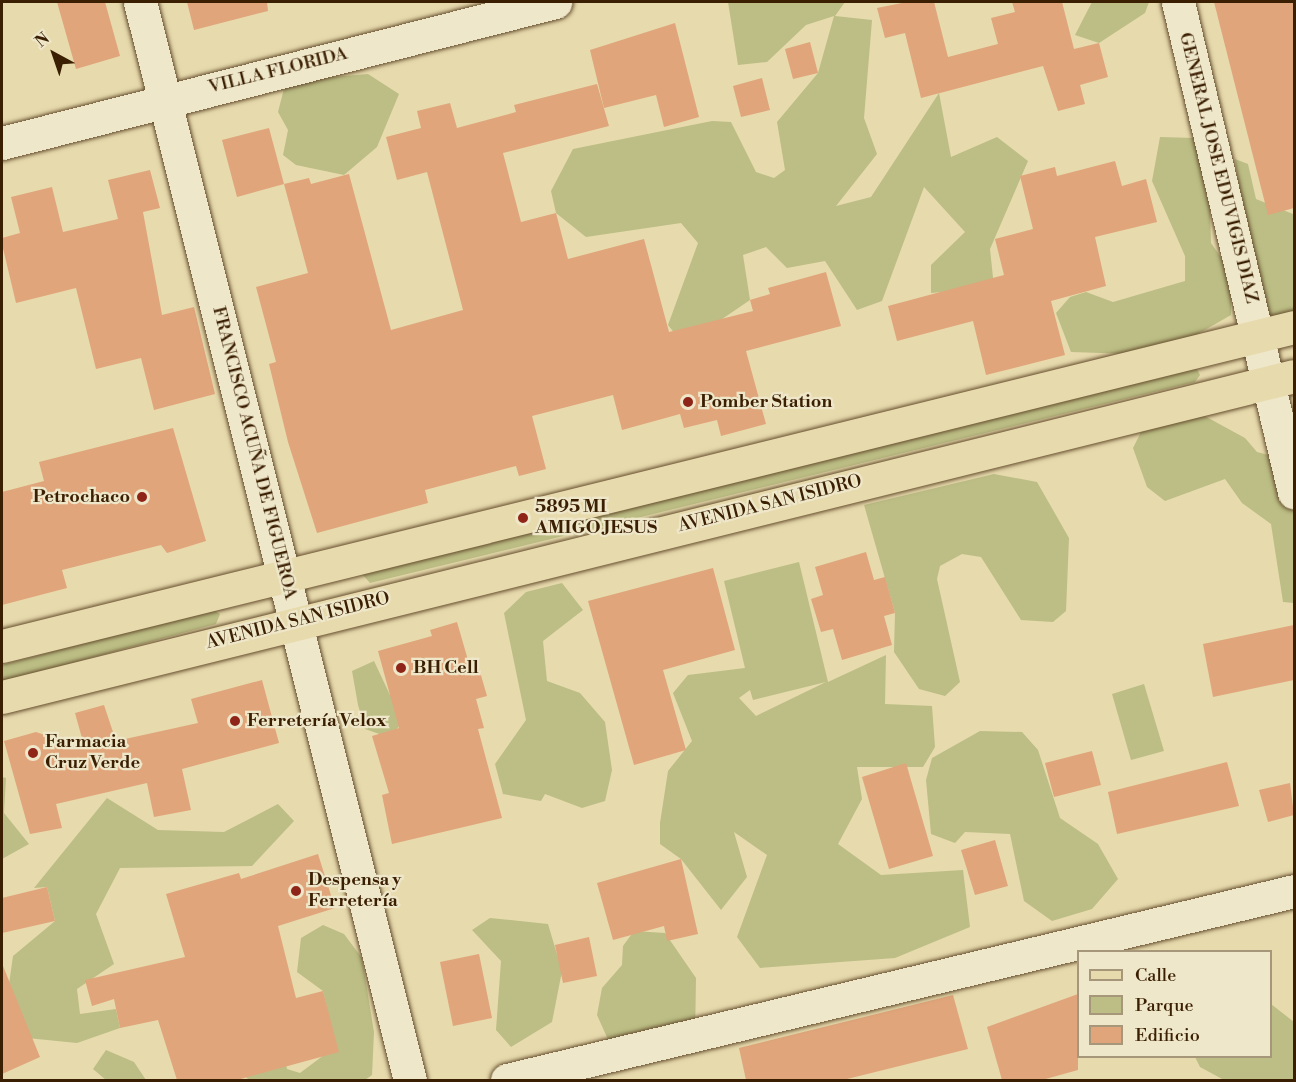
<!DOCTYPE html>
<html>
<head>
<meta charset="utf-8">
<style>
  body { margin:0 }
  #map { position:relative; width:1296px; height:1082px; overflow:hidden; background:#e7daad; font-family:"Libre Bodoni",serif }
  div>[style] { position:absolute }
  [style*='--x'] { left:calc(var(--x)*1px); top:calc(var(--y)*1px); width:calc(var(--w)*1px); rotate:calc(var(--a)*1deg) }
  .green>* { inset:0; background:#bcbe85 }
  .building>* { inset:0; background:#e0a57a }
  .roads { filter:drop-shadow(0 0 2px #664e2e) drop-shadow(0 0 2px #664e2e) }
  .minor>* { height:33px; margin:-16.5px; padding:0 16.5px; transform-origin:16.5px; border-radius:16.5px; background:#efe7ca }
  .major>* { height:33px; margin:-16.5px; padding:0 16.5px; transform-origin:16.5px; border-radius:16.5px; background:#e7daad }
  .dots>* { width:16px; height:16px; translate:-50% -50%; box-sizing:border-box; border:3px solid #efe7ca; border-radius:50% }
  span { translate:-50% -50%; white-space:nowrap; text-align:center; line-height:1.15; -webkit-text-stroke:4.5px #efe7ca; paint-order:stroke }
  .street-label { font-size:18px; color:#3b1f03 }
  .poi-label { font-size:18px; color:#3b1f03; font-weight:700 }
  .left { translate:0 -50%; text-align:left }
  .right { translate:-100% -50%; text-align:right }
  .frame { position:absolute; inset:0; border:3px solid #3b1f03; pointer-events:none }
  .legend { position:absolute; left:1077px; top:950px; width:195px; height:108px; box-sizing:border-box; background:#efe7ca; border:2px solid #a7977a; margin:0; padding:8px 10px; list-style:none; font-size:18px; color:#3b1f03 }
  .legend li { display:flex; align-items:center; gap:12px; height:30px }
  .legend b { width:30px; border:2px solid #a7977a }
  .north { position:absolute; left:24px; top:24px; width:60px; height:60px; -webkit-text-stroke:4px #efe7ca; paint-order:stroke; rotate:320deg; font-size:16px; font-weight:700; line-height:24px; text-align:center; color:#3b1f03 }
  .north::after { content:''; display:block; margin:auto; width:21px; height:27px; background:#3b1f03; clip-path:polygon(50% 0,100% 100%,50% 72%,0 100%) }
</style>
</head>
<body>
<div id="map">
  <div class="green">
    <i style="clip-path:polygon(728px 2px,845px 2px,835px 16px,872px 20px,864px 118px,877px 154px,836px 206px,871px 197px,939px 93px,951px 157px,997px 137px,1028px 161px,990px 249px,994px 287px,931px 293px,931px 265px,965px 232px,924px 187px,882px 301px,857px 310px,825px 261px,787px 268px,766px 247px,743px 255px,750px 300px,684px 345px,668px 325px,698px 243px,681px 223px,586px 237px,556px 213px,551px 191px,573px 149px,712px 121px,731px 122px,756px 172px,774px 178px,785px 170px,777px 122px,818px 73px,834px 16px,806px 25px,767px 62px,738px 65px)"></i>
    <i style="clip-path:polygon(1092px 2px,1149px 2px,1145px 13px,1099px 43px,1075px 35px)"></i>
    <i style="clip-path:polygon(368px 74px,399px 94px,377px 147px,344px 175px,296px 165px,283px 155px,288px 130px,278px 112px,286px 81px)"></i>
    <i style="clip-path:polygon(1160px 137px,1194px 138px,1209px 180px,1211px 243px,1231px 272px,1231px 315px,1161px 355px,1071px 352px,1056px 313px,1070px 297px,1086px 292px,1113px 302px,1185px 281px,1185px 256px,1152px 181px)"></i>
    <i style="clip-path:polygon(1235px 159px,1248px 164px,1256px 199px,1293px 214px,1294px 326px,1265px 320px,1256px 305px)"></i>
    <i style="clip-path:polygon(1196px 367px,1200px 375px,1195px 382px,370px 583px,362px 574px)"></i>
    <i style="clip-path:polygon(1201px 414px,1245px 438px,1257px 452px,1276px 457px,1294px 507px,1294px 603px,1283px 602px,1271px 524px,1242px 503px,1225px 479px,1165px 501px,1147px 487px,1133px 448px,1147px 420px)"></i>
    <i style="clip-path:polygon(994px 474px,1037px 482px,1069px 538px,1066px 611px,1053px 622px,1021px 620px,981px 557px,962px 554px,940px 566px,937px 579px,960px 682px,945px 696px,919px 689px,894px 652px,895px 613px,864px 505px)"></i>
    <i style="clip-path:polygon(evenodd,799px 562px,828px 682px,886px 655px,885px 704px,932px 706px,935px 747px,923px 767px,857px 767px,862px 799px,838px 844px,881px 875px,963px 870px,970px 927px,895px 958px,760px 968px,737px 937px,767px 855px,734px 832px,747px 877px,721px 910px,681px 859px,660px 844px,660px 823px,668px 771px,692px 741px,673px 693px,688px 675px,745px 668px,724px 581px,799px 562px,826px 682px,756px 716px,739px 698px,750px 690px,753px 700px,826px 682px)"></i>
    <i style="clip-path:polygon(562px 583px,583px 610px,543px 641px,547px 681px,580px 693px,605px 722px,612px 770px,605px 801px,582px 808px,545px 794px,541px 801px,503px 794px,495px 764px,526px 720px,504px 613px,526px 592px)"></i>
    <i style="clip-path:polygon(212px 609px,220px 614px,216px 624px,2px 682px,2px 665px)"></i>
    <i style="clip-path:polygon(374px 661px,390px 695px,417px 674px,438px 690px,388px 737px,365px 729px,358px 705px,352px 671px)"></i>
    <i style="clip-path:polygon(1144px 684px,1164px 751px,1131px 760px,1112px 694px)"></i>
    <i style="clip-path:polygon(980px 731px,1022px 732px,1038px 750px,1060px 818px,1098px 844px,1118px 879px,1092px 909px,1052px 921px,1024px 901px,1010px 834px,965px 832px,955px 843px,931px 834px,926px 780px,932px 758px)"></i>
    <i style="clip-path:polygon(2px 777px,6px 778px,4px 813px,29px 844px,2px 859px)"></i>
    <i style="clip-path:polygon(107px 798px,158px 830px,224px 832px,278px 804px,294px 821px,252px 866px,120px 868px,96px 914px,114px 964px,77px 989px,80px 1014px,116px 1009px,120px 1028px,77px 1043px,27px 1038px,9px 984px,13px 956px,55px 921px,47px 887px,34px 888px)"></i>
    <i style="clip-path:polygon(490px 918px,548px 924px,562px 971px,552px 1022px,511px 1047px,496px 1030px,501px 961px,472px 930px)"></i>
    <i style="clip-path:polygon(323px 925px,344px 934px,362px 958px,374px 1032px,372px 1075px,365px 1080px,249px 1080px,243px 1074px,278px 1030px,287px 1069px,300px 1073px,336px 1046px,323px 991px,297px 972px,301px 938px)"></i>
    <i style="clip-path:polygon(634px 931px,665px 933px,696px 978px,695px 1040px,635px 1067px,619px 1064px,597px 1015px,602px 988px,622px 965px,623px 946px)"></i>
    <i style="clip-path:polygon(1271px 1004px,1294px 1022px,1294px 1080px,1224px 1080px,1200px 1067px,1195px 1057px,1270px 1056px)"></i>
    <i style="clip-path:polygon(106px 1050px,134px 1062px,146px 1080px,106px 1080px,93px 1069px)"></i>
  </div>
  <div class="building">
    <i style="clip-path:polygon(57px 2px,105px 2px,120px 56px,76px 69px)"></i>
    <i style="clip-path:polygon(187px 2px,267px 2px,268px 11px,194px 30px)"></i>
    <i style="clip-path:polygon(907px 2px,934px 2px,948px 57px,998px 44px,991px 18px,1015px 12px,1012px 2px,1062px 2px,1074px 49px,1099px 43px,1108px 77px,1080px 85px,1085px 104px,1058px 111px,1043px 66px,921px 98px,905px 33px,885px 38px,877px 8px)"></i>
    <i style="clip-path:polygon(1214px 2px,1294px 2px,1294px 208px,1268px 215px)"></i>
    <i style="clip-path:polygon(675px 23px,699px 117px,664px 127px,656px 95px,604px 108px,590px 50px)"></i>
    <i style="clip-path:polygon(810px 42px,818px 73px,793px 79px,785px 49px)"></i>
    <i style="clip-path:polygon(762px 78px,770px 110px,741px 117px,733px 86px)"></i>
    <i style="clip-path:polygon(597px 84px,609px 126px,503px 153px,521px 222px,556px 213px,568px 259px,644px 239px,669px 332px,753px 311px,750px 300px,770px 294px,768px 288px,826px 272px,841px 326px,746px 351px,766px 424px,721px 436px,717px 420px,684px 428px,680px 414px,622px 430px,613px 395px,532px 416px,546px 469px,519px 476px,516px 466px,425px 490px,428px 503px,317px 533px,288px 442px,269px 364px,276px 362px,256px 287px,308px 273px,284px 184px,309px 178px,311px 184px,349px 174px,391px 330px,463px 310px,427px 172px,397px 180px,386px 137px,421px 128px,417px 111px,450px 103px,457px 128px,516px 112px,514px 105px)"></i>
    <i style="clip-path:polygon(269px 128px,284px 184px,237px 197px,222px 140px)"></i>
    <i style="clip-path:polygon(1115px 161px,1122px 186px,1146px 179px,1157px 222px,1095px 237px,1106px 286px,1051px 301px,1065px 355px,986px 375px,973px 321px,897px 341px,888px 306px,1004px 275px,995px 239px,1033px 229px,1020px 176px,1055px 167px,1057px 176px)"></i>
    <i style="clip-path:polygon(150px 170px,160px 208px,143px 212px,162px 315px,194px 307px,215px 394px,154px 410px,141px 358px,96px 369px,76px 288px,16px 303px,2px 244px,2px 238px,20px 233px,11px 197px,52px 187px,63px 232px,118px 219px,108px 180px)"></i>
    <i style="clip-path:polygon(173px 428px,206px 541px,167px 553px,161px 545px,62px 570px,67px 588px,2px 605px,2px 492px,44px 481px,39px 462px)"></i>
    <i style="clip-path:polygon(866px 552px,874px 580px,885px 577px,895px 613px,884px 616px,892px 645px,842px 660px,833px 629px,821px 632px,811px 599px,823px 595px,815px 567px)"></i>
    <i style="clip-path:polygon(713px 568px,735px 650px,663px 670px,686px 750px,634px 765px,588px 601px)"></i>
    <i style="clip-path:polygon(457px 622px,470px 667px,478px 665px,487px 696px,476px 699px,484px 728px,478px 729px,502px 818px,392px 844px,382px 795px,389px 793px,372px 736px,399px 728px,378px 651px,432px 636px,430px 630px)"></i>
    <i style="clip-path:polygon(1294px 625px,1294px 680px,1213px 697px,1203px 644px)"></i>
    <i style="clip-path:polygon(262px 680px,279px 743px,182px 769px,191px 810px,154px 817px,147px 783px,56px 804px,62px 828px,30px 834px,4px 741px,36px 732px,85px 749px,75px 713px,104px 705px,116px 741px,198px 723px,191px 699px)"></i>
    <i style="clip-path:polygon(1092px 751px,1101px 785px,1054px 797px,1045px 763px)"></i>
    <i style="clip-path:polygon(1227px 762px,1239px 806px,1117px 834px,1108px 792px)"></i>
    <i style="clip-path:polygon(906px 763px,933px 856px,889px 869px,862px 777px)"></i>
    <i style="clip-path:polygon(1290px 783px,1294px 815px,1268px 822px,1259px 790px)"></i>
    <i style="clip-path:polygon(995px 840px,1008px 886px,975px 895px,961px 850px)"></i>
    <i style="clip-path:polygon(318px 854px,335px 908px,278px 926px,296px 998px,323px 991px,339px 1052px,237px 1080px,177px 1080px,158px 1020px,120px 1028px,114px 999px,92px 1006px,85px 980px,185px 957px,166px 894px,239px 873px,241px 879px)"></i>
    <i style="clip-path:polygon(681px 859px,698px 934px,667px 941px,664px 926px,613px 940px,597px 883px)"></i>
    <i style="clip-path:polygon(47px 887px,55px 921px,2px 933px,2px 898px)"></i>
    <i style="clip-path:polygon(589px 937px,597px 976px,563px 983px,555px 945px)"></i>
    <i style="clip-path:polygon(479px 954px,492px 1018px,453px 1026px,440px 962px)"></i>
    <i style="clip-path:polygon(3px 966px,40px 1057px,2px 1074px,2px 966px)"></i>
    <i style="clip-path:polygon(1078px 994px,1078px 1070px,1042px 1080px,1002px 1080px,987px 1027px)"></i>
    <i style="clip-path:polygon(953px 995px,968px 1049px,843px 1080px,746px 1080px,739px 1048px)"></i>
  </div>
  <div class="roads">
    <div class="minor">
      <i style="--x:140;--y:2;--w:1111;--a:75.94"></i>
      <i style="--x:1178;--y:2;--w:504;--a:76.68"></i>
      <i style="--x:2;--y:143;--w:571;--a:-14.3"></i>
      <i style="--x:507;--y:1080;--w:809;--a:-13.5"></i>
    </div>
    <div class="major">
      <i style="--x:2;--y:646;--w:1331;--a:-13.87"></i>
      <i style="--x:2;--y:697;--w:1331;--a:-13.95"></i>
    </div>
  </div>
  <div class="dots">
    <i style="left:688px;top:402px;background:#8f2418"></i>
    <i style="left:142px;top:497px;background:#8f2418"></i>
    <i style="left:523px;top:518px;background:#8f2418"></i>
    <i style="left:401px;top:668px;background:#8f2418"></i>
    <i style="left:235px;top:721px;background:#8f2418"></i>
    <i style="left:33px;top:753px;background:#8f2418"></i>
    <i style="left:296px;top:891px;background:#8f2418"></i>
  </div>
  <div class="street-label">
    <span style="left:278px;top:71px;rotate:-14deg">VILLA FLORIDA</span>
    <span style="left:1218px;top:168px;rotate:76deg">GENERAL JOSE EDUVIGIS DIAZ</span>
    <span style="left:254px;top:453px;rotate:76deg">FRANCISCO ACUÑA DE FIGUEROA</span>
    <span style="left:770px;top:504px;rotate:-14deg">AVENIDA SAN ISIDRO</span>
    <span style="left:298px;top:621px;rotate:-14deg">AVENIDA SAN ISIDRO</span>
  </div>
  <div class="poi-label">
    <span class="left" style="left:700px;top:402px">Pomber Station</span>
    <span class="right" style="left:130px;top:497px">Petrochaco</span>
    <span class="left" style="left:535px;top:518px">5895 MI<br>AMIGO JESUS</span>
    <span class="left" style="left:413px;top:668px">BH Cell</span>
    <span class="left" style="left:247px;top:721px">Ferretería Velox</span>
    <span class="left" style="left:45px;top:753px">Farmacia<br>Cruz Verde</span>
    <span class="left" style="left:308px;top:891px">Despensa y<br>Ferretería</span>
  </div>
  <div class="frame"></div>
  <ul class="legend">
  <li><b style="height:8px;background:#e7daad"></b>Calle</li>
  <li><b style="height:16px;background:#bcbe85"></b>Parque</li>
  <li><b style="height:16px;background:#e0a57a"></b>Edificio</li>
  </ul>
  <div class="north">N</div>
</div>
</body>
</html>
